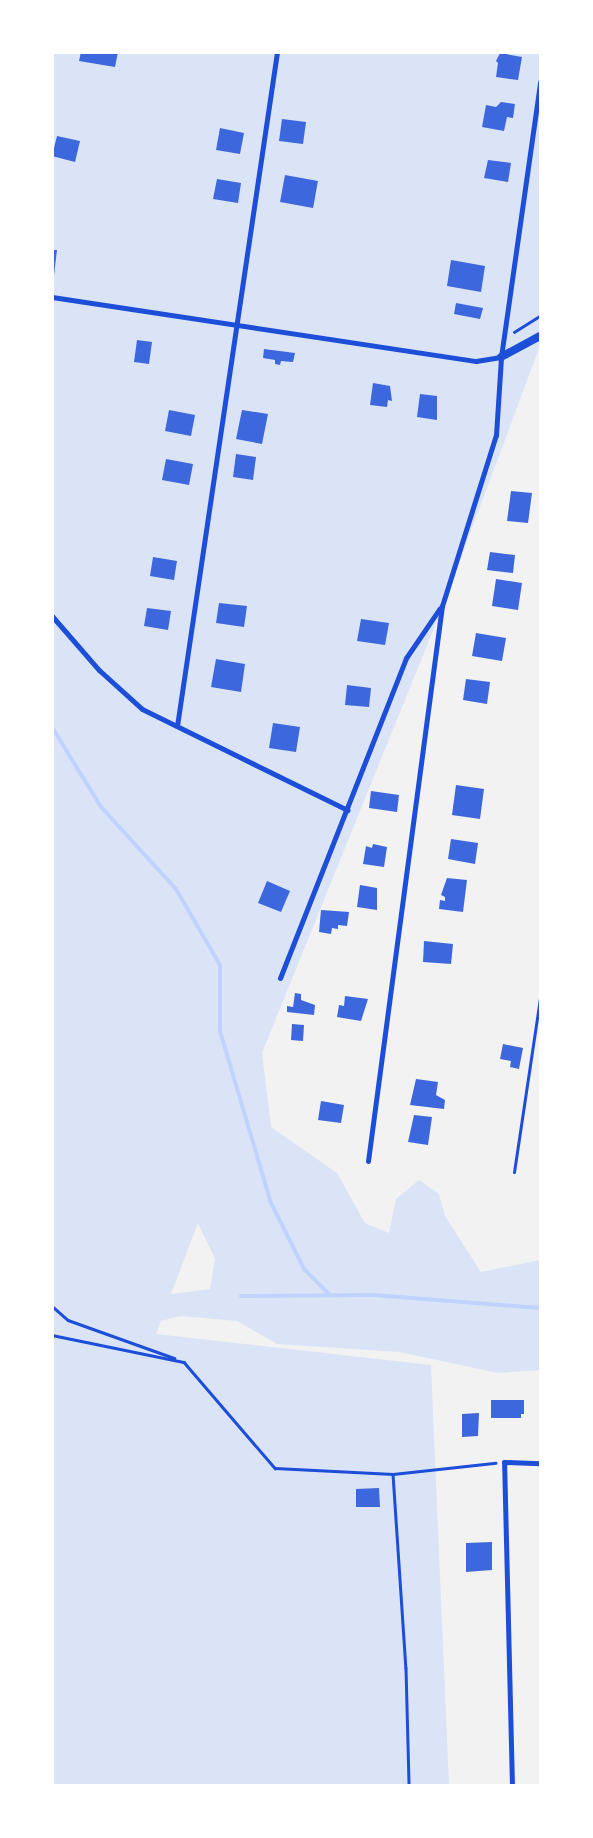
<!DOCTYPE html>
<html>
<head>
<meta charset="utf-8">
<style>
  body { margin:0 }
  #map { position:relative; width:593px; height:1838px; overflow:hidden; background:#f2f2f2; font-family:"IBM Plex Sans",sans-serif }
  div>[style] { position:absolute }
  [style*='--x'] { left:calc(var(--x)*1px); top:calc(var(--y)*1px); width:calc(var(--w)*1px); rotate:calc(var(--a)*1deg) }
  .green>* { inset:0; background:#dbe4f7 }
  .stream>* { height:4px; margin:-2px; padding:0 2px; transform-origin:2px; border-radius:2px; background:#bfd3fe }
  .building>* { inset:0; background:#3d67dc }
  .path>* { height:2.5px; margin:-1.25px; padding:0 1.25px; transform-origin:1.25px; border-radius:1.25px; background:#1d4ed8 }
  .service>* { height:3px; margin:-1.5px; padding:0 1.5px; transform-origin:1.5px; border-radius:1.5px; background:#1d4ed8 }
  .minor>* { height:5px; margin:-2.5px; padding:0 2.5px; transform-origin:2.5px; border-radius:2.5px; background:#1d4ed8 }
  .tertiary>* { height:8px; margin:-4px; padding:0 4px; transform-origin:4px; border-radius:4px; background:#1d4ed8 }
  span { translate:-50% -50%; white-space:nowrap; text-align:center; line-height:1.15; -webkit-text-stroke:4.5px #fff; paint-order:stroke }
  .frame { position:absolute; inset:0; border:54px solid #fff; pointer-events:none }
</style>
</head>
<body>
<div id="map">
  <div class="green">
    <i style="clip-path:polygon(evenodd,52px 53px,540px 53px,540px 346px,443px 606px,262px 1053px,271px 1127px,337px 1173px,365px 1223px,389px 1233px,396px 1199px,419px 1180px,439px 1194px,445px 1216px,481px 1272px,540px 1260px,540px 1370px,498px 1373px,399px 1352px,277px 1344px,237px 1321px,181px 1316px,161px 1321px,156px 1334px,431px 1365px,449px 1785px,53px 1785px,52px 53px,198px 1223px,215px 1259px,210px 1289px,171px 1294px,198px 1223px)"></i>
  </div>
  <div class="stream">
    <i style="--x:52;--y:727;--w:94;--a:58.5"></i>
    <i style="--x:101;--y:807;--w:111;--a:47.6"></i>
    <i style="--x:176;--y:889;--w:88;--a:59.9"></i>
    <i style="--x:220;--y:965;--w:66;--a:90"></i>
    <i style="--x:220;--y:1031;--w:179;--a:73.5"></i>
    <i style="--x:271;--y:1203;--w:74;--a:63.4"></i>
    <i style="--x:304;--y:1269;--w:37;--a:45"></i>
    <i style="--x:241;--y:1296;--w:133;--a:-0.4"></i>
    <i style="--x:374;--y:1295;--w:167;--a:4.5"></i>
  </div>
  <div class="building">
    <i style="clip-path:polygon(81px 52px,118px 52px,115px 67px,79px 61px)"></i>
    <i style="clip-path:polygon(500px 53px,522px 57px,518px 80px,496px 77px,498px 63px,496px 61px)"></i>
    <i style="clip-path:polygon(501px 102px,515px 104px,513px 118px,507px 117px,504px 131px,482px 127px,486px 105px,496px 107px)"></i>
    <i style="clip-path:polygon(282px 119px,306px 122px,303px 144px,279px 141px)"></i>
    <i style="clip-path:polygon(220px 128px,244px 133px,240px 154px,216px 150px)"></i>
    <i style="clip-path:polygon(57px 136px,80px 141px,75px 162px,52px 156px)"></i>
    <i style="clip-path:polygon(488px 160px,511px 163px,508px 182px,484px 178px)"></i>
    <i style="clip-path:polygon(285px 175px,318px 181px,313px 208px,280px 202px)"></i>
    <i style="clip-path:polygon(217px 179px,241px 183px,238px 203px,213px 199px)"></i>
    <i style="clip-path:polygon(52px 250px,57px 250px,54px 275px,52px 275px)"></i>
    <i style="clip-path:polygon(451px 260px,485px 266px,481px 292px,447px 286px)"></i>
    <i style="clip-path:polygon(456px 303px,483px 308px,480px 319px,454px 314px)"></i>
    <i style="clip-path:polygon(137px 340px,152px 342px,149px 364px,134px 362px)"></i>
    <i style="clip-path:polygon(264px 349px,295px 353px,293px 362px,281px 361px,280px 365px,275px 364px,275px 360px,263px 358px)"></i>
    <i style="clip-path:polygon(373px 383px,390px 386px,392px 401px,388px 400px,387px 407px,370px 405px)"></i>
    <i style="clip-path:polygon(420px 394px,437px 396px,437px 420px,417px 417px)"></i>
    <i style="clip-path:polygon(169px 410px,195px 415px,191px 436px,165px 431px)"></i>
    <i style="clip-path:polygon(242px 410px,268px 414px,262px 444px,236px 439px)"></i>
    <i style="clip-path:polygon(236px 454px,256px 457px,253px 480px,233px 477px)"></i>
    <i style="clip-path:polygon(166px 459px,193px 464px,189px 485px,162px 480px)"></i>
    <i style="clip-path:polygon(511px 491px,532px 493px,528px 523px,507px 521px)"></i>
    <i style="clip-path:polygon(490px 552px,515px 555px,513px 573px,487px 570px)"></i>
    <i style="clip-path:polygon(153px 557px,177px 561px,174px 580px,150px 576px)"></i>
    <i style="clip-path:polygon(496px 579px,522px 583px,518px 610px,492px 606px)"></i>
    <i style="clip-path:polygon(219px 603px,247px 606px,244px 627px,216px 623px)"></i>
    <i style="clip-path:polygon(147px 608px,171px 611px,168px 630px,144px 626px)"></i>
    <i style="clip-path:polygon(361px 619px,389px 623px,385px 645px,357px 641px)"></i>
    <i style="clip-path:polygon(476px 633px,506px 638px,502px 661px,472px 656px)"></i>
    <i style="clip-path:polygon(216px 659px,245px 664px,241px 692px,211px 687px)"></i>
    <i style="clip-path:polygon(466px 679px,490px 682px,487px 704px,463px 700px)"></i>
    <i style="clip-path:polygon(347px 685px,371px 688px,369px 707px,345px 705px)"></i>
    <i style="clip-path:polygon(273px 723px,300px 727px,296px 752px,269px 748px)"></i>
    <i style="clip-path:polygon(456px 785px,484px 789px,480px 819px,452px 815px)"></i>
    <i style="clip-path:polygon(371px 791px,399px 795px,397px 812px,369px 808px)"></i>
    <i style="clip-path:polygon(451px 839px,478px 843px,475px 864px,448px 859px)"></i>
    <i style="clip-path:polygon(373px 844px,387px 847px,384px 867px,363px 864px,366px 846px,372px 848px)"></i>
    <i style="clip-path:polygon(447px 878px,467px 880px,463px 912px,439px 909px,440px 900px,445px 901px,445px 897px,441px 895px)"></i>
    <i style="clip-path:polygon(267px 881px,290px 891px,281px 912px,258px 903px)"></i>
    <i style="clip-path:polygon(360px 885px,377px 888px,377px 910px,357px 907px)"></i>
    <i style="clip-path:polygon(321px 910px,349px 912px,347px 926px,338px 925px,338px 929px,332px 928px,331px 934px,319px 932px)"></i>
    <i style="clip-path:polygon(424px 941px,453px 944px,451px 964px,423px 962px)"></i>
    <i style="clip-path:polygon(295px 993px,301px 994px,301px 1000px,315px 1005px,314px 1015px,287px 1012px,287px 1006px,293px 1007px)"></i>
    <i style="clip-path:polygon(345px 996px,368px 999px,361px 1021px,337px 1017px,339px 1005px,344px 1006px)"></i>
    <i style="clip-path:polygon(292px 1024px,304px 1025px,303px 1041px,291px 1040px)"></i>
    <i style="clip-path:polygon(503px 1044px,523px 1048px,519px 1069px,510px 1067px,511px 1061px,500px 1059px)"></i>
    <i style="clip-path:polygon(416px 1079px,438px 1082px,436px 1095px,445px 1100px,444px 1109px,410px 1105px)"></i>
    <i style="clip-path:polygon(321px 1101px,344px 1105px,341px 1123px,318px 1120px)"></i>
    <i style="clip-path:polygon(414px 1115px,432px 1117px,428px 1145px,408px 1142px)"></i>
    <i style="clip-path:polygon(491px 1400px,524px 1400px,524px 1414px,521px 1414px,521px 1418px,491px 1418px)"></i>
    <i style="clip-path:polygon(479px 1413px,478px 1436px,462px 1437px,462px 1414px)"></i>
    <i style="clip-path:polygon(379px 1488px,380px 1507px,356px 1507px,356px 1489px)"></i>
    <i style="clip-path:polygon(492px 1542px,492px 1570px,466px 1572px,466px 1543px)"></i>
  </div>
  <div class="path">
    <i style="--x:514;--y:332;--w:31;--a:-32"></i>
    <i style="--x:52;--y:1306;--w:21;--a:41"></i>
    <i style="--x:68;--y:1320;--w:113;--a:19.7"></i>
    <i style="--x:52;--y:1335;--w:135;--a:11.6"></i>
    <i style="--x:184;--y:1362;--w:140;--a:49.4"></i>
    <i style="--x:275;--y:1468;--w:118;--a:2.9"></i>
    <i style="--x:393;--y:1474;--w:103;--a:-6.2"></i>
    <i style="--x:393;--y:1474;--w:194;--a:86.2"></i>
    <i style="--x:406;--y:1668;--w:118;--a:88.5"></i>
  </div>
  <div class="service">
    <i style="--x:514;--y:1172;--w:176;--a:-81.5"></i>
  </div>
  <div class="minor">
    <i style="--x:52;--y:297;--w:429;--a:8.6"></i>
    <i style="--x:476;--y:361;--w:25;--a:-9"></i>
    <i style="--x:52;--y:616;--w:72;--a:49"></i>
    <i style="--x:99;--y:670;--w:58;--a:42.2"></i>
    <i style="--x:142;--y:709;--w:229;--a:26.2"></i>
    <i style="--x:177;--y:726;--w:681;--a:-81.56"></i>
    <i style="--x:280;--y:978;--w:344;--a:-68.5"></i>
    <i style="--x:406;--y:658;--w:60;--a:-55.8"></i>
    <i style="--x:368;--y:1161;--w:560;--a:-82.41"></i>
    <i style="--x:442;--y:606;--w:179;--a:-72.5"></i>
    <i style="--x:496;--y:435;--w:78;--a:-86.3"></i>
    <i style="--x:501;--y:357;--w:278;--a:-81.9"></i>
    <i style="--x:512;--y:1786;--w:324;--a:-91.4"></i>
    <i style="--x:504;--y:1462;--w:36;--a:2"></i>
  </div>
  <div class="tertiary">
    <i style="--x:501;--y:357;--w:44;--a:-28.3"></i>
  </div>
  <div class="frame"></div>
</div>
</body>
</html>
